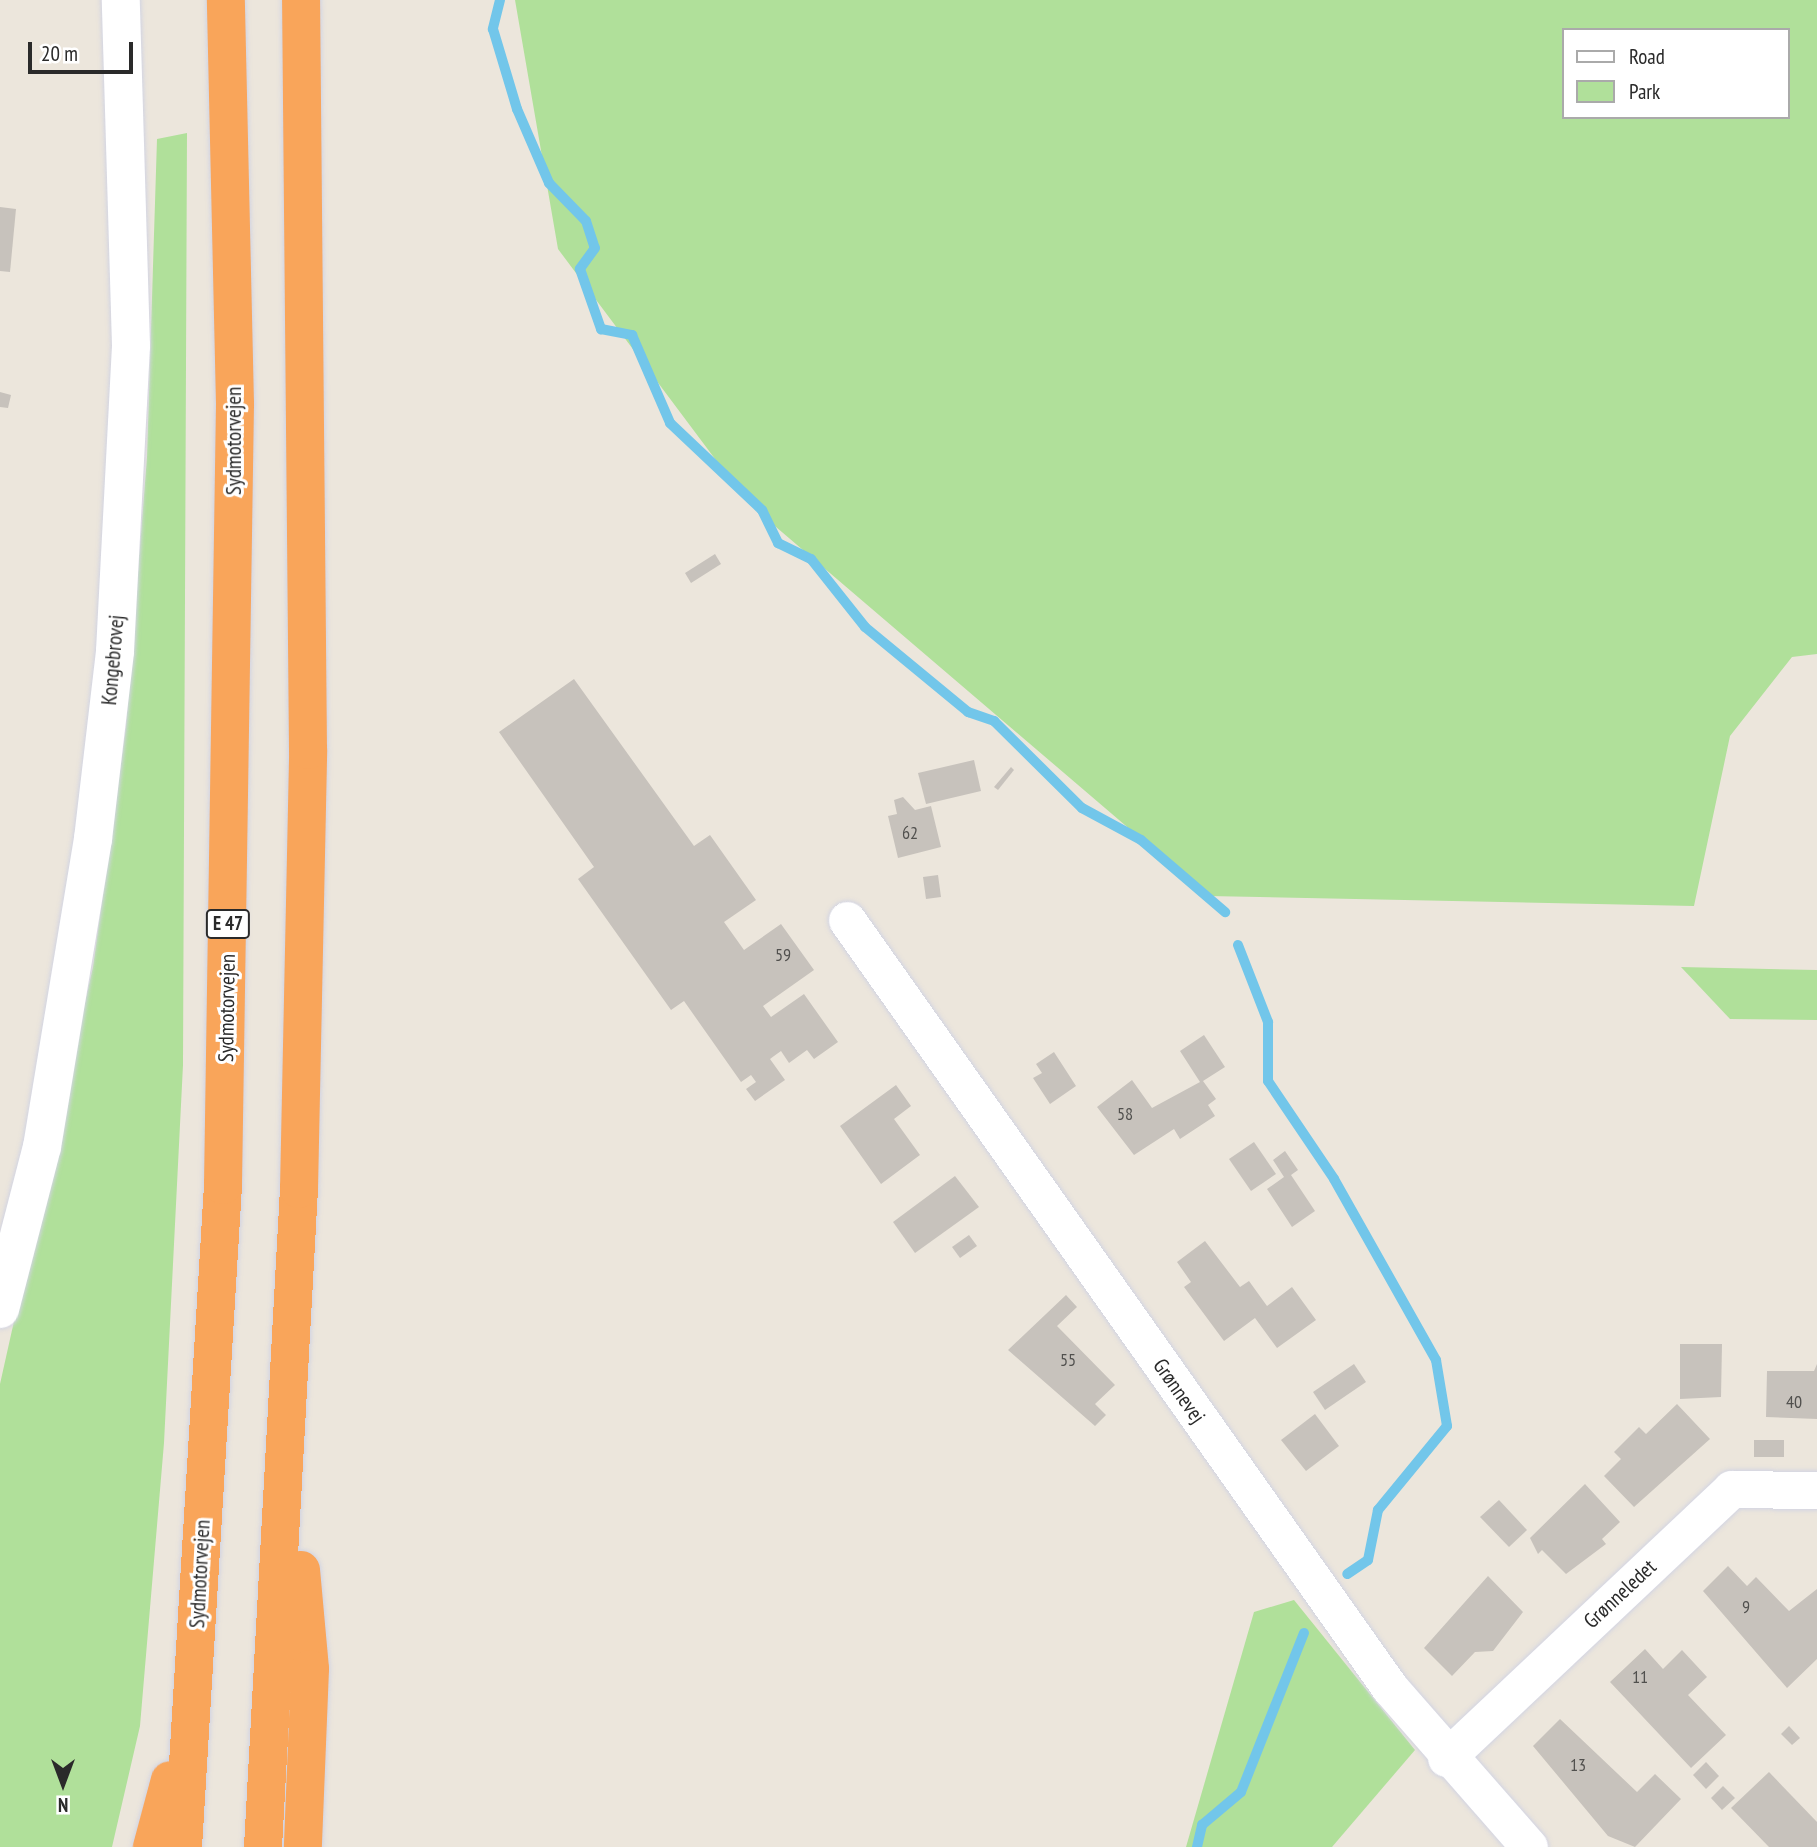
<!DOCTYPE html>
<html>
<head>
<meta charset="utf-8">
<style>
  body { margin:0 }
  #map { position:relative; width:1817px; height:1847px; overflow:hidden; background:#ece6dc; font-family:"PT Sans Narrow",sans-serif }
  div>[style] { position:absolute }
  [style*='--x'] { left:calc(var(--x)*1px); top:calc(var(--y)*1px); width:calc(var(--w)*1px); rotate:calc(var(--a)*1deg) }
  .green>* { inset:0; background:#b0e09a }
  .stream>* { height:10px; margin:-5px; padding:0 5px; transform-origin:5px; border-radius:5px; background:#72c6ea }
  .building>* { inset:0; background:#c7c2bc }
  .roads { filter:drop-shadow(0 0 2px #d2d4e2) drop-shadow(0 0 2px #d2d4e2) }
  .minor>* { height:37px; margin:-18.5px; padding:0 18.5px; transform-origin:18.5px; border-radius:18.5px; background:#fff }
  .tertiary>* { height:38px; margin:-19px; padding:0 19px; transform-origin:19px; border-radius:19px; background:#fff }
  .motorway>* { height:38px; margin:-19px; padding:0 19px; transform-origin:19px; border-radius:19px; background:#f9a55a }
  span { translate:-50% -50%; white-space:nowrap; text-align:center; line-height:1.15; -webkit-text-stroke:6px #fff; paint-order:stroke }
  .number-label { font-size:18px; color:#51504e }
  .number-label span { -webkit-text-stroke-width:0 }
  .shield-label span { padding:2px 5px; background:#fff; border:2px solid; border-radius:5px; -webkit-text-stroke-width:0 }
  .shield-label { font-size:19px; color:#2a2a2a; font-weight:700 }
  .street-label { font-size:21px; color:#2a2a2a }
  .legend { position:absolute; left:1562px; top:28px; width:228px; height:91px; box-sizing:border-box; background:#fff; border:2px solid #aaa; margin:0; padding:9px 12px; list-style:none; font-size:21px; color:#2a2a2a }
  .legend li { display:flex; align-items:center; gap:14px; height:35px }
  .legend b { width:35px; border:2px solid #aaa }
  .north { position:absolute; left:28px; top:1749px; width:70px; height:70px; -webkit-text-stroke:5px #fff; paint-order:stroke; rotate:180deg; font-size:19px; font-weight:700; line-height:28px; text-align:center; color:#2a2a2a }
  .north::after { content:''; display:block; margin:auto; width:24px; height:32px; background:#2a2a2a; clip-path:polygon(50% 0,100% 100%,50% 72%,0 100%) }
  .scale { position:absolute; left:28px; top:42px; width:105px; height:32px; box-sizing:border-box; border:4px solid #2a2a2a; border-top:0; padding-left:9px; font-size:21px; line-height:24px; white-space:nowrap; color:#2a2a2a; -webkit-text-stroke:5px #fff; paint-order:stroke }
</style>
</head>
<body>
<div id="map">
  <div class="green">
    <i style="clip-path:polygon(evenodd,515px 0,1817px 0,1817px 654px,1792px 657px,1730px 736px,1694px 906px,1208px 896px,748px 503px,558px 249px,515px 0,1563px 30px,1787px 30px,1787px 117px,1563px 117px,1563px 30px)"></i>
    <i style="clip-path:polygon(187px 133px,183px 1065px,164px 1443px,140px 1726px,112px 1847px,0 1847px,0 1384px,93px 967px,126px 727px,147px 457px,157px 139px)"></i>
    <i style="clip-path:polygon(1681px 967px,1817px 970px,1817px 1020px,1730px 1019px)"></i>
    <i style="clip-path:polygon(1294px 1600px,1415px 1750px,1332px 1847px,1186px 1847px,1254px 1612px)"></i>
  </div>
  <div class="stream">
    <i style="--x:500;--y:0;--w:30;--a:104"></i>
    <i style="--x:493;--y:29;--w:84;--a:73.3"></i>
    <i style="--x:517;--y:109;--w:81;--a:66.6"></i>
    <i style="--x:549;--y:183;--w:53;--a:45.8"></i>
    <i style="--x:586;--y:221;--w:28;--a:72"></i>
    <i style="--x:595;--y:248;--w:26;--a:126"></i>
    <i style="--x:580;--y:269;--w:64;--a:70.7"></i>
    <i style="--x:601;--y:329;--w:32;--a:11"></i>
    <i style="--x:632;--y:335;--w:96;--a:66.6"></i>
    <i style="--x:670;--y:423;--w:127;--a:43.4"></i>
    <i style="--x:762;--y:510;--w:37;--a:64"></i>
    <i style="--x:778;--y:543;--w:37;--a:26"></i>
    <i style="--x:811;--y:559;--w:87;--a:51.5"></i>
    <i style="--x:865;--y:627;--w:134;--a:39.5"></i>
    <i style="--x:968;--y:712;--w:28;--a:19"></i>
    <i style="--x:994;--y:721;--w:124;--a:44.7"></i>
    <i style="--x:1082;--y:808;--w:67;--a:28.5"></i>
    <i style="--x:1141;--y:840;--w:111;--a:40.6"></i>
    <i style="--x:1238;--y:945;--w:83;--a:68.7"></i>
    <i style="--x:1268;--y:1022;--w:59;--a:90"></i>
    <i style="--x:1268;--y:1081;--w:118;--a:56"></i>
    <i style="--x:1334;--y:1179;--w:208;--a:60.6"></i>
    <i style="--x:1436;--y:1360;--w:67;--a:80.5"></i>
    <i style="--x:1447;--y:1426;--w:109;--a:129.4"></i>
    <i style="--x:1378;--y:1510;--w:51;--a:101.3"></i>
    <i style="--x:1368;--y:1560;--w:25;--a:146"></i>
    <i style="--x:1197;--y:1847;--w:23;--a:-77"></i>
    <i style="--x:1202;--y:1825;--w:51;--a:-40.2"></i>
    <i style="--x:1241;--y:1792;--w:171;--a:-68.4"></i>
  </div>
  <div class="building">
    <i style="clip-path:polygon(0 207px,16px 209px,10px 272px,0 271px)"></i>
    <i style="clip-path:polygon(0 392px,11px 395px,8px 408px,0 407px)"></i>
    <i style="clip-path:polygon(715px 554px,721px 564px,691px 583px,685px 573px)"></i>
    <i style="clip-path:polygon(574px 679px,694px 846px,710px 835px,756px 900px,724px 922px,744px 950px,781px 924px,814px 970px,763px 1006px,771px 1017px,804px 994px,838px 1042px,814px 1059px,807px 1050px,789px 1063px,781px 1051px,774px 1056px,770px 1059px,785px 1080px,755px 1101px,746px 1089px,756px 1082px,751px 1075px,741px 1082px,684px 1001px,671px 1010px,578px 879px,594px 867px,499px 732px)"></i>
    <i style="clip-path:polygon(974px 760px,981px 791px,926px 804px,918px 773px)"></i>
    <i style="clip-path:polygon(1011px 767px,1014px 770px,998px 790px,994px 787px)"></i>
    <i style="clip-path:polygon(903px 797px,915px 810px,931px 806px,941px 847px,898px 858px,888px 816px,897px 814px,894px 800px)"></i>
    <i style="clip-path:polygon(938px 875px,941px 897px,926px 899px,923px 877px)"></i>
    <i style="clip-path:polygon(1204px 1035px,1225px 1067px,1203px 1081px,1216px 1099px,1208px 1105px,1215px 1116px,1180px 1139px,1174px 1129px,1134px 1155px,1097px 1107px,1132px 1080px,1152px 1108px,1200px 1082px,1180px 1051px)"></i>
    <i style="clip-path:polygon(1054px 1052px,1076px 1086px,1050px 1104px,1033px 1078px,1042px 1073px,1036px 1064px)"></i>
    <i style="clip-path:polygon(896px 1085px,911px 1106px,894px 1119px,920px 1155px,881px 1184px,840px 1126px)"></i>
    <i style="clip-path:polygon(1254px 1142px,1276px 1174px,1251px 1191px,1229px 1159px)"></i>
    <i style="clip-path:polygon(1285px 1151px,1298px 1170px,1291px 1175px,1315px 1211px,1292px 1227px,1267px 1189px,1284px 1177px,1273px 1160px)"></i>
    <i style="clip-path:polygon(955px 1176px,979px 1207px,915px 1253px,893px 1222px)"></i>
    <i style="clip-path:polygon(969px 1235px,977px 1246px,960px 1258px,952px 1247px)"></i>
    <i style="clip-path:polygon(1205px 1241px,1240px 1287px,1249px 1281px,1267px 1306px,1292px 1287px,1316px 1320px,1277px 1348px,1255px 1318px,1224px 1341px,1184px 1287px,1191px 1282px,1177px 1262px)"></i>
    <i style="clip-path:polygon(1066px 1295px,1077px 1307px,1057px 1326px,1115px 1385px,1095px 1404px,1106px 1415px,1095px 1426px,1008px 1350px)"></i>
    <i style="clip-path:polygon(1680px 1344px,1722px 1344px,1721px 1397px,1680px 1399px)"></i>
    <i style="clip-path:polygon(1354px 1364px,1366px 1382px,1325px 1410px,1313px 1392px)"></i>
    <i style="clip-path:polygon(1817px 1364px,1817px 1419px,1766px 1417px,1767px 1371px,1814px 1371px)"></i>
    <i style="clip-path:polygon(1677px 1404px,1710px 1439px,1634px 1507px,1604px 1476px,1621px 1459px,1614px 1452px,1639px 1427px,1646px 1434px)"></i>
    <i style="clip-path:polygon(1315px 1414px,1339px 1446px,1306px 1471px,1281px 1440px)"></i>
    <i style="clip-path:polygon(1754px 1440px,1784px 1440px,1784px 1457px,1754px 1457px)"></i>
    <i style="clip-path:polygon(1585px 1484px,1620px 1522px,1602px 1539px,1606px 1544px,1566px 1574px,1542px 1550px,1538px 1554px,1530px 1538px)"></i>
    <i style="clip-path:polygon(1499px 1500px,1527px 1530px,1509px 1547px,1480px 1517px)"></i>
    <i style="clip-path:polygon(1728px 1566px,1747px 1586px,1756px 1577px,1789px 1611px,1817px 1589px,1817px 1659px,1787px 1688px,1703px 1591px)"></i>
    <i style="clip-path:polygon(1488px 1576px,1523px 1612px,1493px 1651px,1475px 1652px,1452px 1676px,1424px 1648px)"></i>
    <i style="clip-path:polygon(1645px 1649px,1663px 1669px,1682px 1650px,1707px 1677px,1688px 1695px,1726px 1735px,1691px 1768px,1610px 1682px)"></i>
    <i style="clip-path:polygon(1560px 1719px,1637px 1792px,1655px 1774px,1681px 1799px,1635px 1847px,1608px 1836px,1533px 1746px)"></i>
    <i style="clip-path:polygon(1789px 1726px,1800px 1738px,1792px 1745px,1781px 1734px)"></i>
    <i style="clip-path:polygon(1706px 1762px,1719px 1776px,1706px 1789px,1693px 1775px)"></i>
    <i style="clip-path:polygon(1769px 1772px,1817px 1822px,1817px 1847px,1769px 1847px,1731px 1808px)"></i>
    <i style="clip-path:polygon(1723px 1786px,1735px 1798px,1722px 1810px,1711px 1798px)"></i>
  </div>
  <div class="roads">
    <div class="minor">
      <i style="--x:847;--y:920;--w:941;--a:54.74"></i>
      <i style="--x:1390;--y:1688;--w:211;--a:48.8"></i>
      <i style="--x:1446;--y:1758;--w:392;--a:-43.3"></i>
      <i style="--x:1731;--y:1489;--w:86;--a:0.7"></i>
    </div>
    <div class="tertiary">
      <i style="--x:0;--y:1309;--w:167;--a:-75.5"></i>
      <i style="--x:42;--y:1147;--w:312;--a:-80.6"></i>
      <i style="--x:93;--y:839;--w:189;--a:-83.3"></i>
      <i style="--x:115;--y:651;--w:305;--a:-87"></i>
      <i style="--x:131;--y:346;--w:346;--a:-91.7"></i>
    </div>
    <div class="motorway">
      <i style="--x:301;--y:1570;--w:99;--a:84.8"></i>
      <i style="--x:310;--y:1669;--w:178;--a:92.3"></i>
      <i style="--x:152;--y:1847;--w:69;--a:-75"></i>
      <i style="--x:183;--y:1847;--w:663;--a:-86.54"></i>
      <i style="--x:223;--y:1185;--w:781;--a:-89.12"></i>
      <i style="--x:235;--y:404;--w:404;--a:-91.3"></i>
      <i style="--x:263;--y:1847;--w:659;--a:-86.87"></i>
      <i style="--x:299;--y:1189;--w:439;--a:-88.8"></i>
      <i style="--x:308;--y:750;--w:750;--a:-90.53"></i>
    </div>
  </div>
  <div class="number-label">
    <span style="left:910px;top:833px">62</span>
    <span style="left:783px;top:955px">59</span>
    <span style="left:1125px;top:1114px">58</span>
    <span style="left:1068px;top:1360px">55</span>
    <span style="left:1794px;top:1402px">40</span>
    <span style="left:1746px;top:1607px">9</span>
    <span style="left:1640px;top:1677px">11</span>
    <span style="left:1578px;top:1765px">13</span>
  </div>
  <div class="shield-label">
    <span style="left:228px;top:924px">E 47</span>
  </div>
  <div class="street-label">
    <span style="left:234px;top:441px;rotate:-90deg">Sydmotorvejen</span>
    <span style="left:113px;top:660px;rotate:-85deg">Kongebrovej</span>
    <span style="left:227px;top:1008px;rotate:-89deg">Sydmotorvejen</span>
    <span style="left:1179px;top:1391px;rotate:55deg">Grønnevej</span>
    <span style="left:200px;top:1574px;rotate:-87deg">Sydmotorvejen</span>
    <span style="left:1620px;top:1594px;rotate:-43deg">Grønneledet</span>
  </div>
  <ul class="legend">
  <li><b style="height:9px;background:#fff"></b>Road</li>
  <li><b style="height:19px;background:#b0e09a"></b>Park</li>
  </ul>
  <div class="north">N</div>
  <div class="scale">20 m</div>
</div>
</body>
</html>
